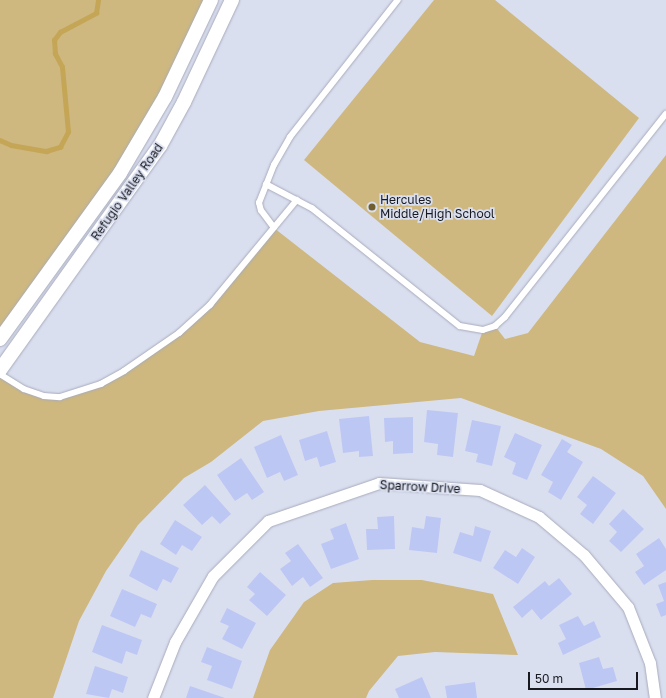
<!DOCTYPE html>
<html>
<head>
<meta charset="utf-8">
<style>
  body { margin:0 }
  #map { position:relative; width:666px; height:698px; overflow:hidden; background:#dadff0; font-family:"Golos Text",sans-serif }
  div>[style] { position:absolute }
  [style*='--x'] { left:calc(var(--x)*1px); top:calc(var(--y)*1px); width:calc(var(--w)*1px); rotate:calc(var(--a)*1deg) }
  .green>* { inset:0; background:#ceb880 }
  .stream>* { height:4.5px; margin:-2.25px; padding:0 2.25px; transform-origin:2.25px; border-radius:2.25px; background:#c4a656 }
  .building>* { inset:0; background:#bdc7f4 }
  .roads { filter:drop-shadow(0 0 1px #a7abbb) drop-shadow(0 0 1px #a7abbb) }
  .service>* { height:5.5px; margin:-2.75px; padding:0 2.75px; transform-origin:2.75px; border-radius:2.75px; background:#fff }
  .minor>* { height:11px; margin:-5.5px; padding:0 5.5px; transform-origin:5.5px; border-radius:5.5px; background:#fff }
  .tertiary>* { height:14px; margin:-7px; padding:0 7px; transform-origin:7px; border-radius:7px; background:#fff }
  .dots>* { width:11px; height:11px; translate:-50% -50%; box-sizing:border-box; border:2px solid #dadff0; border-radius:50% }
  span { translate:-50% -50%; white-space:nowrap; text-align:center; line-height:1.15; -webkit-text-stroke:3.5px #dadff0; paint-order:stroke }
  .street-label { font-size:12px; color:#17191f }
  .poi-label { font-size:12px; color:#17191f }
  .left { translate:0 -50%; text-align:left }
  .scale { position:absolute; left:528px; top:672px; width:110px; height:18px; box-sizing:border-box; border:2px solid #17191f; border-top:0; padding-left:5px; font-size:12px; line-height:14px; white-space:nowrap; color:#17191f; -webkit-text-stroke:3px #dadff0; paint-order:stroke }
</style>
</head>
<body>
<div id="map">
  <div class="green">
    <i style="clip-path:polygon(0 0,211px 0,165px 97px,0 339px)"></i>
    <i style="clip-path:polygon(434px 0,495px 0,639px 118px,492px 316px,304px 160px)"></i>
    <i style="clip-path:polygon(666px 155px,666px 509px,643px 476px,601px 449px,461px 398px,319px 411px,263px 421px,211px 462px,184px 478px,138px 525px,106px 571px,79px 621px,53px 698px,0 698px,0 374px,24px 389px,60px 397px,101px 384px,154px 353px,210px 305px,274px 228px,420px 342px,474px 356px,483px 330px,495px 326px,505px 339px,528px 333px)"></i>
    <i style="clip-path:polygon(372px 580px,422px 580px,493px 594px,518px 655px,435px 652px,398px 656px,369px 691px,366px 698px,253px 698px,270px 650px,304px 602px,333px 583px)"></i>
  </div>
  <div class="stream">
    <i style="--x:0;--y:140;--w:12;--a:24"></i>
    <i style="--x:11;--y:145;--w:36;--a:10"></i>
    <i style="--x:46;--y:151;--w:15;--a:-16"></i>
    <i style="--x:60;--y:147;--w:17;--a:-62"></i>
    <i style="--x:68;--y:132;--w:65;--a:-95.3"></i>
    <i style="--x:62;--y:67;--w:15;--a:-118"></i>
    <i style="--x:55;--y:54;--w:14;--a:-94"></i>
    <i style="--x:54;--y:40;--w:10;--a:-53"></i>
    <i style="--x:60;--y:32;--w:41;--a:-27.8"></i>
    <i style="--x:96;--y:13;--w:13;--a:-81"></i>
  </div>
  <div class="building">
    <i style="clip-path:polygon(427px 410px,458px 413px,453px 457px,437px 455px,438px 444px,424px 442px)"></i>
    <i style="clip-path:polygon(369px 416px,373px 456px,359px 457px,359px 451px,343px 453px,339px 419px)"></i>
    <i style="clip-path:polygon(413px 417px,413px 453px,393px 454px,393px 441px,385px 442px,384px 418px)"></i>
    <i style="clip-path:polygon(472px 420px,501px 426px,492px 466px,476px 462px,478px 454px,465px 451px)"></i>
    <i style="clip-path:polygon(327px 431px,336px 462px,320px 467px,317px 457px,305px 461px,299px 440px)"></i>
    <i style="clip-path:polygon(515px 433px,542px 445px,527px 480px,512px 474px,516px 463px,504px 457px)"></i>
    <i style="clip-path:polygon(281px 435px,298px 475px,284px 481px,280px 472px,267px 478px,254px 447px)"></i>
    <i style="clip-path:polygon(562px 439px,572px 445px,567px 452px,583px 462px,561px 500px,548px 492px,553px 482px,541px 475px)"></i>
    <i style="clip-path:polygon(241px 458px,264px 492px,252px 500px,247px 493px,235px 501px,217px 475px)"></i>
    <i style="clip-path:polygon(593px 476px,616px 493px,593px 524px,580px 514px,587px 505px,577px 497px)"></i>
    <i style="clip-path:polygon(205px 485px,231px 514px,220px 524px,212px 516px,202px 525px,183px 505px)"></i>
    <i style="clip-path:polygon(623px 509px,644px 529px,621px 552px,609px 541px,617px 532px,609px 524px)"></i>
    <i style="clip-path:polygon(394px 516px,395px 549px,367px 550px,366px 529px,378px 529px,377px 517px)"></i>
    <i style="clip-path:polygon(426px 516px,441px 518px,437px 553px,409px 550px,412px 527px,424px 529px)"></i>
    <i style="clip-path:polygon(175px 520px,202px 537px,192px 551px,182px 545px,176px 555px,160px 544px)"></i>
    <i style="clip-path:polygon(346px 523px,359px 559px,331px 569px,321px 544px,334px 539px,330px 529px)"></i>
    <i style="clip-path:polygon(475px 526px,491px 531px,481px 562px,453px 553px,460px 532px,473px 536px)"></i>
    <i style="clip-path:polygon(659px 538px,666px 549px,666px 570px,644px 585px,635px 572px,644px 566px,636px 554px)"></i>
    <i style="clip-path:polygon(298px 544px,323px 578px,310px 587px,303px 577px,292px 586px,280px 569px,291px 561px,285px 553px)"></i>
    <i style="clip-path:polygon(522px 548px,535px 557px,518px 584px,493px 568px,505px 550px,516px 557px)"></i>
    <i style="clip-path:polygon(141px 550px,179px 568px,171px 583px,163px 579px,157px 591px,129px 576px)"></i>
    <i style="clip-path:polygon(260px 572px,286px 595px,267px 616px,249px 600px,255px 594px,247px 587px)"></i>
    <i style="clip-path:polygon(559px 578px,572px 594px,541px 620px,532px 609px,522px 618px,513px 607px,545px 581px,549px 586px)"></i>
    <i style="clip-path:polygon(666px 582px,666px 615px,661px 617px,656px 604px,664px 601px,658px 585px)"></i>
    <i style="clip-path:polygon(122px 589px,157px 604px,151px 618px,141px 614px,135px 627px,110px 616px)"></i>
    <i style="clip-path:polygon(227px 608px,256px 623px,242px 649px,222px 639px,229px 626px,220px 622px)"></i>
    <i style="clip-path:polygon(578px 616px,584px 626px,594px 621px,601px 637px,563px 655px,558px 643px,566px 639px,559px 625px)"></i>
    <i style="clip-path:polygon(102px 625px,142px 640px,137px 655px,126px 651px,122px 664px,92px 652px)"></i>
    <i style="clip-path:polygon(207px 647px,242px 661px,232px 689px,207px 680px,212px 666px,201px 662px)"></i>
    <i style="clip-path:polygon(599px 657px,603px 669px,613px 667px,617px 681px,586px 690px,579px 663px)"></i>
    <i style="clip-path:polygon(95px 666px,128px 677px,123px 693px,112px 689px,109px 698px,86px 694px)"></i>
    <i style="clip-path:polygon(422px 677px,431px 698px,399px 698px,395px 689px)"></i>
    <i style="clip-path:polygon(475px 682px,477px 698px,447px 698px,445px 686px)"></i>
    <i style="clip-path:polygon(190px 686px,225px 698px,186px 698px)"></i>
  </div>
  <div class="roads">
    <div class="service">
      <i style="--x:266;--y:184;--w:52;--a:27.6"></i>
      <i style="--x:312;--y:208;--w:189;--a:38.6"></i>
      <i style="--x:460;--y:326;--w:23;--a:10"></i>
      <i style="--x:483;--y:330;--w:13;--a:-18"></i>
      <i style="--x:495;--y:326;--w:13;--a:-42"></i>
      <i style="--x:505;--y:317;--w:259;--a:-51.6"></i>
      <i style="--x:274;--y:228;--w:21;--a:-127"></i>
      <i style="--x:261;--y:211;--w:8;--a:-104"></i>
      <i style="--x:259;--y:203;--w:41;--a:-68.5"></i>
      <i style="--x:274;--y:165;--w:32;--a:-60"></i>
      <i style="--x:290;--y:137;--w:174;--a:-51.8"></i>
      <i style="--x:0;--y:374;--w:28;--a:32"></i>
      <i style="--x:24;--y:389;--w:21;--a:19"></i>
      <i style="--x:44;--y:396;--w:16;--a:4"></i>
      <i style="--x:60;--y:397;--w:43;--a:-17.6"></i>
      <i style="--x:101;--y:384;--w:26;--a:-29"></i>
      <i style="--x:124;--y:371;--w:67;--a:-34.6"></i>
      <i style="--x:179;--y:333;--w:42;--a:-42.1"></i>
      <i style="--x:210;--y:305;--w:136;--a:-50.4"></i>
    </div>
    <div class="minor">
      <i style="--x:153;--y:698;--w:60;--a:-68.6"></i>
      <i style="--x:175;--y:642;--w:76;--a:-60.1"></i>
      <i style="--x:213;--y:576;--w:78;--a:-45"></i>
      <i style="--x:268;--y:521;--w:117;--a:-18.9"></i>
      <i style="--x:379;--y:483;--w:101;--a:4"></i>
      <i style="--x:480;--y:490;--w:65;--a:24.6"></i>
      <i style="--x:539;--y:517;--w:59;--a:40.2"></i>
      <i style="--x:584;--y:555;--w:68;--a:49.8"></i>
      <i style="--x:628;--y:607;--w:60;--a:68.6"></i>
      <i style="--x:650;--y:663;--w:35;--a:82"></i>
    </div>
    <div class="tertiary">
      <i style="--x:0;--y:339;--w:205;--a:-54.1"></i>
      <i style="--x:120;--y:173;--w:88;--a:-59.4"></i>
      <i style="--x:165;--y:97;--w:107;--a:-64.6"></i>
      <i style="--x:0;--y:370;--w:275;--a:-54.5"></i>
      <i style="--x:160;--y:146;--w:50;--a:-61.4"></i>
      <i style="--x:184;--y:102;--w:113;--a:-64.8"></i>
    </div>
  </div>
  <div class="dots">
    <i style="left:372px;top:207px;background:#715e2d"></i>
  </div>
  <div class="street-label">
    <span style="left:127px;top:192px;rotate:-55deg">Refugio Valley Road</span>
    <span style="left:420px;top:487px;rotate:3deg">Sparrow Drive</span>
  </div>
  <div class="poi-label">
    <span class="left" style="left:380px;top:207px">Hercules<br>Middle/High School</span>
  </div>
  <div class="scale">50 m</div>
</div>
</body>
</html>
